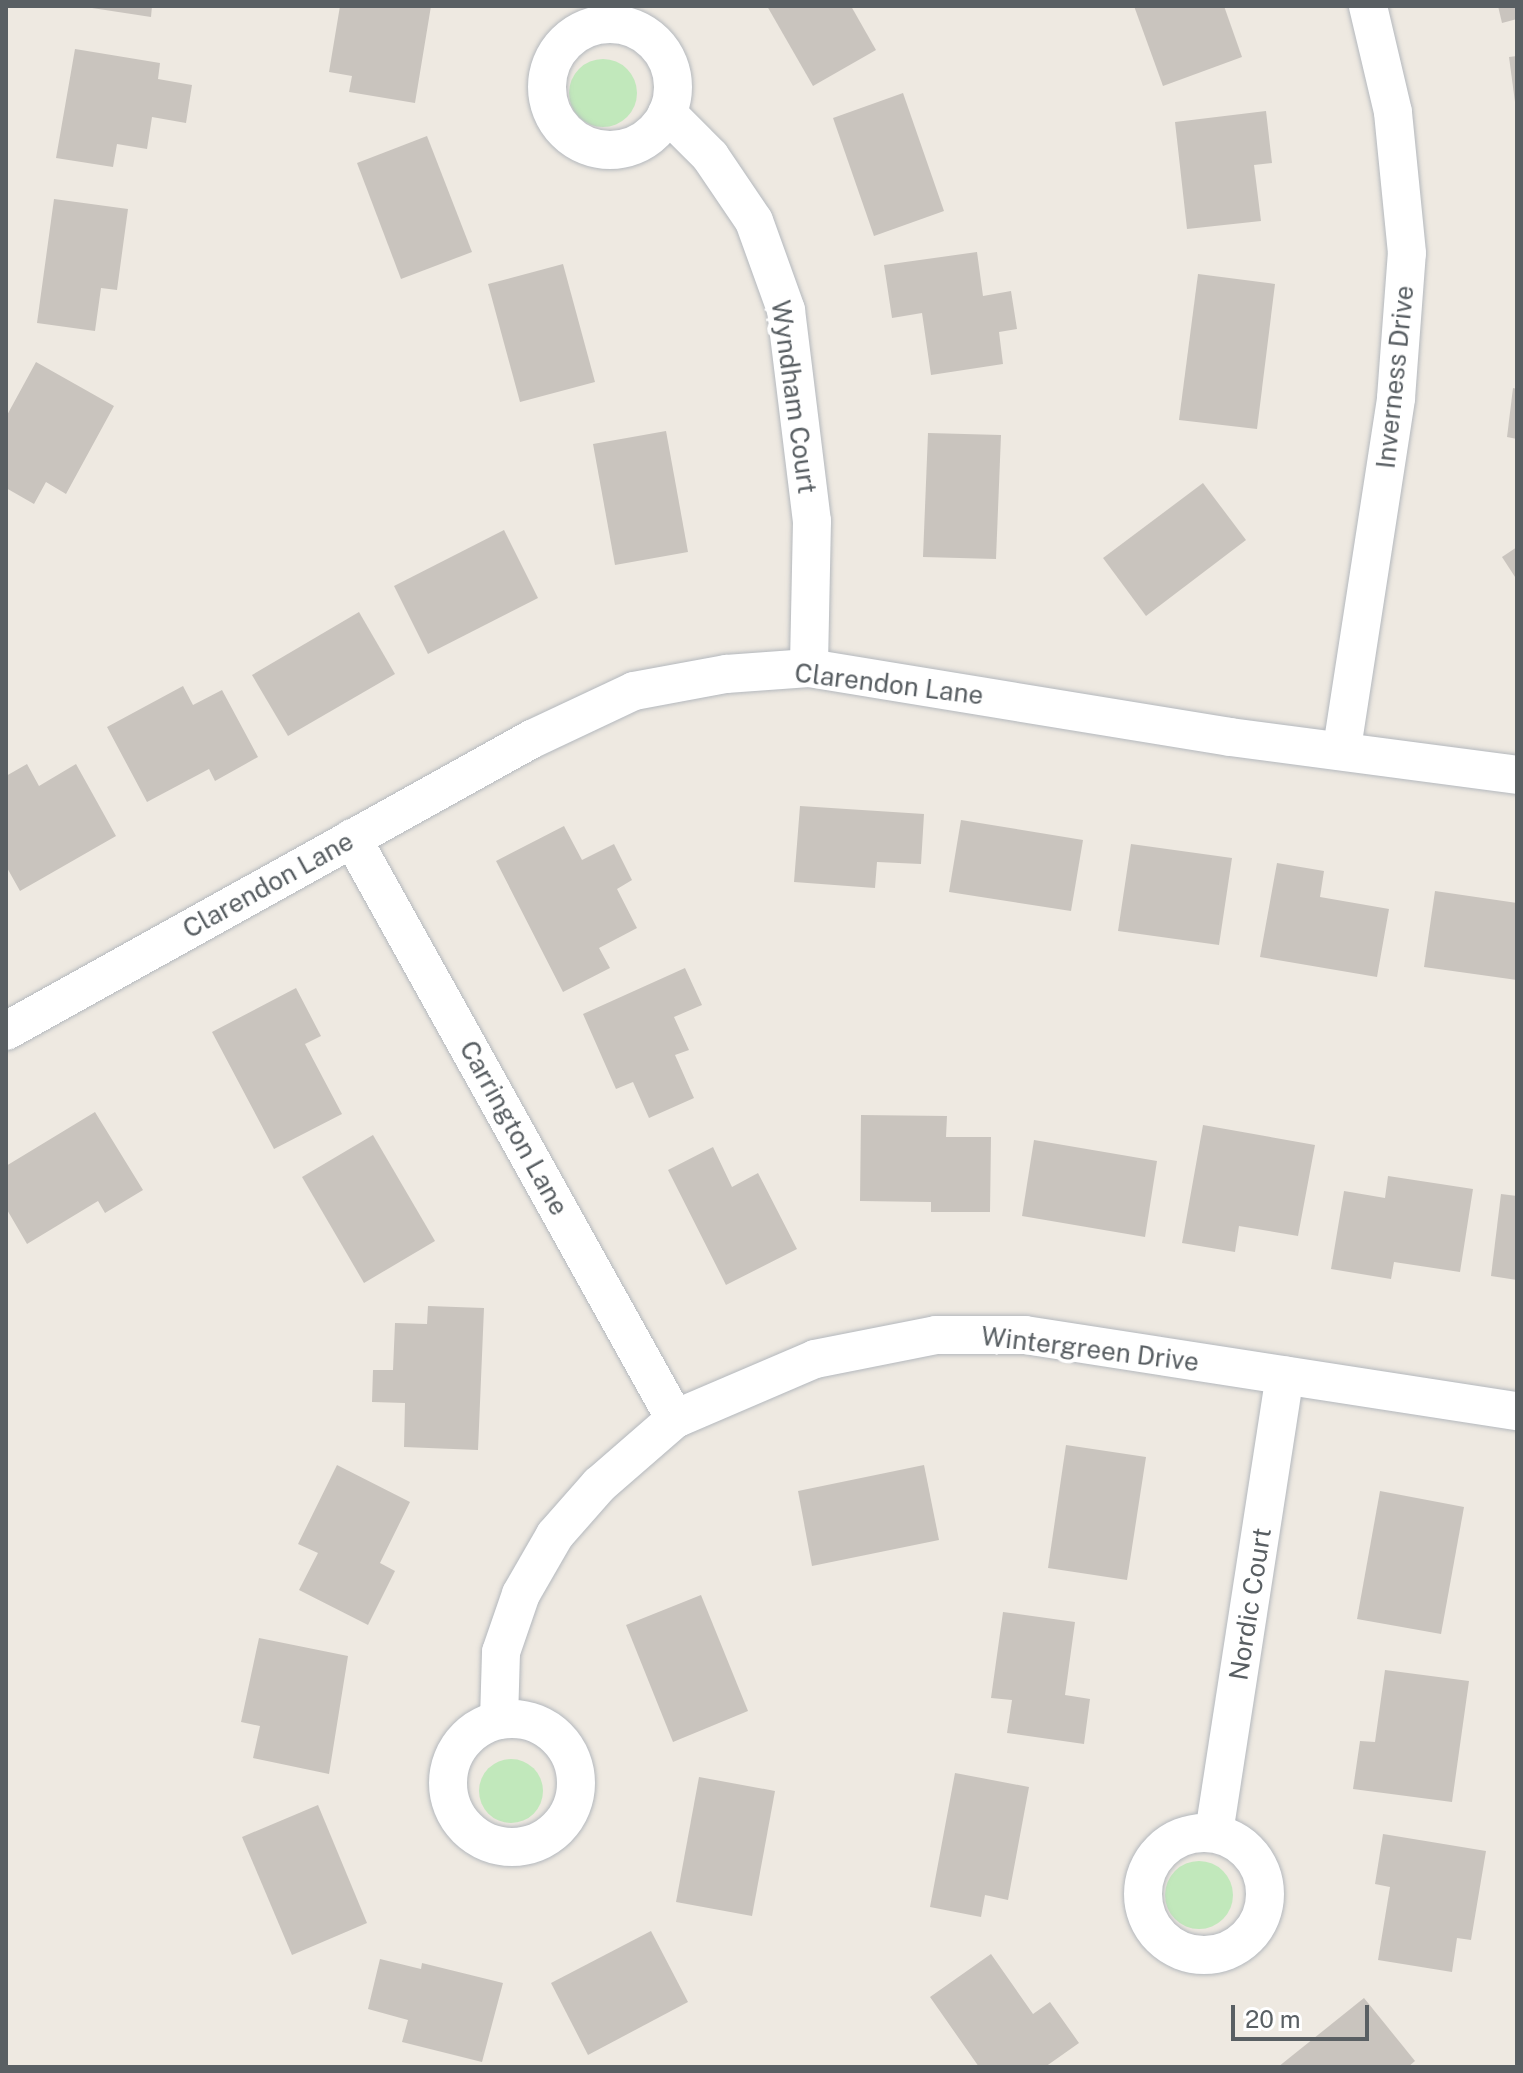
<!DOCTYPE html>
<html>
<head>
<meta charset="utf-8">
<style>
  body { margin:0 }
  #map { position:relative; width:1523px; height:2073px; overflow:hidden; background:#eee9e1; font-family:"Public Sans",sans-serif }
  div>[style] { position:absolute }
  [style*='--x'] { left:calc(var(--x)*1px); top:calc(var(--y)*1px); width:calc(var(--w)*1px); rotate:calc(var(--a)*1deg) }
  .green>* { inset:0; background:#c1e8bb }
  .round { border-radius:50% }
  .building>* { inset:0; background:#c9c4be }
  .roads { filter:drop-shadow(0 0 2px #b4b8bd) drop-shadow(0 0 2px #b4b8bd) }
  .street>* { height:38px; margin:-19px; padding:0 19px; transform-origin:19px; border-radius:19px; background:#fff }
  .street>.ring { margin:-19px; padding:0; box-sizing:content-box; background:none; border:38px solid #fff; border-radius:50% }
  span { translate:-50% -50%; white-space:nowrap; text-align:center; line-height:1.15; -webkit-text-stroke:8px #fff; paint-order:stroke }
  .street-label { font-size:26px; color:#595f63 }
  .frame { position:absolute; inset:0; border:8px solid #595f63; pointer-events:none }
  .scale { position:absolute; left:1231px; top:2005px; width:138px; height:36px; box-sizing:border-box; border:4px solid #595f63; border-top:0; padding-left:10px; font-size:24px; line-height:28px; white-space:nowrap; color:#595f63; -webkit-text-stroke:6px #fff; paint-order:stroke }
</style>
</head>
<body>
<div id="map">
  <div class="green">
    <i class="round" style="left:569px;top:59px;width:68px;height:68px"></i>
    <i class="round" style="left:479px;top:1759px;width:64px;height:64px"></i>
    <i class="round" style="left:1165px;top:1861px;width:68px;height:68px"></i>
  </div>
  <div class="building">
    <i style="clip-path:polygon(79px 6px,152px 6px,151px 17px)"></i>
    <i style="clip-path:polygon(340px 6px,431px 6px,415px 103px,349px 92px,352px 76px,329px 72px)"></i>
    <i style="clip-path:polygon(767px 6px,851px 6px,876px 50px,813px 86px)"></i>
    <i style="clip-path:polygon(1134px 6px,1224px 6px,1242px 57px,1163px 86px)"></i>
    <i style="clip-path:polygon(1498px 6px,1517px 6px,1517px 19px,1502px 23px)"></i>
    <i style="clip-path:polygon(75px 49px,160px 63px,158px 79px,192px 85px,186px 123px,152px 117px,147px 149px,117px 144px,113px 167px,56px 158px)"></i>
    <i style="clip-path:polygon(1517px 56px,1517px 102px,1515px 102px,1509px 57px)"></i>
    <i style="clip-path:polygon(903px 93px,944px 211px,874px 236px,833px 118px)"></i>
    <i style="clip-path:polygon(1266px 111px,1272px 163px,1254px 165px,1261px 221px,1187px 229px,1175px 122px)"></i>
    <i style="clip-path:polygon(427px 136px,472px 252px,401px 279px,357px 163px)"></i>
    <i style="clip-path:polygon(54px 199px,128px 209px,117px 290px,101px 288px,95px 331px,37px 323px)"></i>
    <i style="clip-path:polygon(977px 252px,983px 296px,1011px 291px,1017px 329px,999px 332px,1003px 364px,931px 375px,922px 313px,892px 318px,884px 265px)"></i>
    <i style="clip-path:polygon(563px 264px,595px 382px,520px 402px,488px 284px)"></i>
    <i style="clip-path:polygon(1198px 274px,1275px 284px,1257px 429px,1179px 420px)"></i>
    <i style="clip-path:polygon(36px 362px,114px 406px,66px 494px,46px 482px,34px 504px,6px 488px,6px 417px)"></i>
    <i style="clip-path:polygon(1513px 388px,1517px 389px,1517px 439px,1507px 437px)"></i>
    <i style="clip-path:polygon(666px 431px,688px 552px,615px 565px,593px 444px)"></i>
    <i style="clip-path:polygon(928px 433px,1001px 435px,996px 559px,923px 557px)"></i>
    <i style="clip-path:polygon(1203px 483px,1246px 540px,1146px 616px,1103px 558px)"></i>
    <i style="clip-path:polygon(504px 530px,538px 598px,428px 654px,394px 586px)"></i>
    <i style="clip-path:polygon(1517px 547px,1517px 580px,1502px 557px)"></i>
    <i style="clip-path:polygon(359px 612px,395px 674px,288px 736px,252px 675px)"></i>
    <i style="clip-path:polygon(183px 686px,193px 705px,222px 690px,258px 757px,215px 781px,209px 769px,147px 802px,107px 727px)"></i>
    <i style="clip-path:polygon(27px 764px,39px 786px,76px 764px,116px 836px,20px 891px,6px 866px,6px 776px)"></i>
    <i style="clip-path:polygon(800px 806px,924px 814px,921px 864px,877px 862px,875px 888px,794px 882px)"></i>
    <i style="clip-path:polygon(961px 820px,1083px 840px,1071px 911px,949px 892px)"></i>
    <i style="clip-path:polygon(564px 826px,582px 860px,614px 844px,632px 880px,617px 889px,637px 928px,599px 948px,610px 968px,563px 992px,496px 861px)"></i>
    <i style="clip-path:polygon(1131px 844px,1232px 858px,1219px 945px,1118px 931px)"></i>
    <i style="clip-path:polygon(1277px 863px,1324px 871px,1320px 897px,1389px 909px,1377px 977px,1260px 957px)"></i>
    <i style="clip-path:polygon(1435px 891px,1517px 903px,1517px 980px,1424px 967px)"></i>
    <i style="clip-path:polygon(685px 968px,702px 1005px,674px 1017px,689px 1050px,675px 1055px,694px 1098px,649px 1118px,633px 1082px,616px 1089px,583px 1014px)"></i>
    <i style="clip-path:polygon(296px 988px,321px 1036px,305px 1044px,342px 1114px,274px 1149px,212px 1032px)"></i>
    <i style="clip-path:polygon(95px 1112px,143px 1190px,105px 1213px,98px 1201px,27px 1244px,6px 1208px,6px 1166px)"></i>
    <i style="clip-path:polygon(861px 1115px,947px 1116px,946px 1137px,991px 1137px,990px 1212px,931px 1212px,931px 1202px,860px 1201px)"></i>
    <i style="clip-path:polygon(1203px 1125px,1315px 1145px,1298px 1236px,1239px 1226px,1235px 1252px,1182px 1243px)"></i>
    <i style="clip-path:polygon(373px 1135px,435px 1241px,364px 1283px,302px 1177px)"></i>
    <i style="clip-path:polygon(1034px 1140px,1157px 1161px,1145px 1237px,1022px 1216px)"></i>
    <i style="clip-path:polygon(713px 1147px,732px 1187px,758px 1173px,797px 1249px,726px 1285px,668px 1170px)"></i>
    <i style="clip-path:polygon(1388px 1176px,1473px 1189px,1460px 1272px,1394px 1262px,1391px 1279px,1331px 1269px,1344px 1191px,1385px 1198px)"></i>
    <i style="clip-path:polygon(1501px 1194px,1517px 1196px,1517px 1280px,1491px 1276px)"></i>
    <i style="clip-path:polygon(428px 1306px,484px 1308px,478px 1450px,404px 1447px,405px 1403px,372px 1402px,373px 1370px,393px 1370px,395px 1323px,427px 1324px)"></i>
    <i style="clip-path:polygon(1066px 1445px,1146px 1457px,1127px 1580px,1048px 1568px)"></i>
    <i style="clip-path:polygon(337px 1465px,410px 1502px,380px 1563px,395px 1571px,368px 1625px,299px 1590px,318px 1553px,298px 1544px)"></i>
    <i style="clip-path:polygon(924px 1465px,939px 1540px,812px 1566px,798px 1491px)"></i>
    <i style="clip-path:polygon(1380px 1491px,1464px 1507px,1441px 1634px,1357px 1619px)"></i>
    <i style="clip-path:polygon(701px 1595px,748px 1711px,673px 1742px,626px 1625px)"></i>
    <i style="clip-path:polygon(1003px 1612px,1075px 1622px,1065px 1695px,1090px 1699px,1084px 1744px,1007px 1733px,1012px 1700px,991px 1698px)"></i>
    <i style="clip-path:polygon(259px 1638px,348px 1656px,329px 1774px,253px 1758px,260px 1726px,241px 1722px)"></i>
    <i style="clip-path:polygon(1385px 1670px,1469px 1681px,1452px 1802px,1353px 1789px,1360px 1741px,1375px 1742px)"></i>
    <i style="clip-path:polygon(955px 1773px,1029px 1787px,1008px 1900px,985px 1895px,981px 1917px,930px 1907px)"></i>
    <i style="clip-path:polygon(699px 1777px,775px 1791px,752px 1916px,676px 1902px)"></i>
    <i style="clip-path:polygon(318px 1805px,367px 1923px,292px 1955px,242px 1837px)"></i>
    <i style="clip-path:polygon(1383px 1834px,1486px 1851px,1471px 1940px,1457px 1938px,1452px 1972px,1378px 1960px,1390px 1887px,1375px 1884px)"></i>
    <i style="clip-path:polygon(651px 1931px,688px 2002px,588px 2055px,551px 1983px)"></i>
    <i style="clip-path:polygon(991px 1954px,1033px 2014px,1050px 2002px,1079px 2043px,1045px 2067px,979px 2067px,930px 1997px)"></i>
    <i style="clip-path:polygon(380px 1959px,421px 1969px,422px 1963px,503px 1983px,482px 2062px,402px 2042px,408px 2020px,368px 2009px)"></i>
    <i style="clip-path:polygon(1364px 1998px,1415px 2061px,1408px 2067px,1278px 2067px)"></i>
  </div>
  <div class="roads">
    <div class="street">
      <i class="ring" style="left:547px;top:24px;width:88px;height:88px"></i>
      <i style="--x:667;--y:113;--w:61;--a:45"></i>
      <i style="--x:710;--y:156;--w:78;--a:55.9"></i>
      <i style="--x:754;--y:221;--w:95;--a:70.2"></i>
      <i style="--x:786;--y:310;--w:213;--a:83"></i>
      <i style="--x:812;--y:521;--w:147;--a:91.2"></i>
      <i style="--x:1342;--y:748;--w:354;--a:-81.2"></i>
      <i style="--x:1396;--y:398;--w:145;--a:-85.7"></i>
      <i style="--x:1407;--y:253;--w:142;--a:-95.7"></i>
      <i style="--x:1393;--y:112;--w:109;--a:-103.3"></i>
      <i style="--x:352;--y:838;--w:665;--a:60.93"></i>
      <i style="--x:6;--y:1031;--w:602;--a:-29.04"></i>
      <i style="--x:532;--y:739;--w:113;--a:-25.2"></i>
      <i style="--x:634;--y:691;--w:94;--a:-10.5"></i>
      <i style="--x:726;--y:674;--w:83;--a:-4.1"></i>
      <i style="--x:809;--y:668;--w:427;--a:9.3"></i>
      <i style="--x:1230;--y:737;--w:290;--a:7.5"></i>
      <i class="ring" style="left:448px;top:1719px;width:90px;height:90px"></i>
      <i style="--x:499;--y:1720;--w:68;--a:-88.3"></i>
      <i style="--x:501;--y:1652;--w:61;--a:-71"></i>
      <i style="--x:521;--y:1594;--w:68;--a:-60"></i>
      <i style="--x:555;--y:1535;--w:67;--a:-48.7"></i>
      <i style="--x:599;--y:1485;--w:101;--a:-41"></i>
      <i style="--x:675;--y:1419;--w:152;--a:-23.2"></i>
      <i style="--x:815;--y:1359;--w:123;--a:-11.2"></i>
      <i style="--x:936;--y:1335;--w:89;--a:0"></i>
      <i style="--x:1025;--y:1335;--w:498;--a:8.8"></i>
      <i class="ring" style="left:1143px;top:1833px;width:84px;height:84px"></i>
      <i style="--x:1214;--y:1833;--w:463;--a:-81.2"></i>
    </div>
  </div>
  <div class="street-label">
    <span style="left:1395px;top:377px;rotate:-84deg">Inverness Drive</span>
    <span style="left:794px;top:397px;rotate:82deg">Wyndham Court</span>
    <span style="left:889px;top:684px;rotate:7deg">Clarendon Lane</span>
    <span style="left:268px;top:885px;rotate:-29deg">Clarendon Lane</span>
    <span style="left:514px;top:1128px;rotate:61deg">Carrington Lane</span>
    <span style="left:1090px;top:1349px;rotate:7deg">Wintergreen Drive</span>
    <span style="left:1250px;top:1604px;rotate:-81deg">Nordic Court</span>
  </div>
  <div class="frame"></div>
  <div class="scale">20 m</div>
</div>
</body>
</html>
